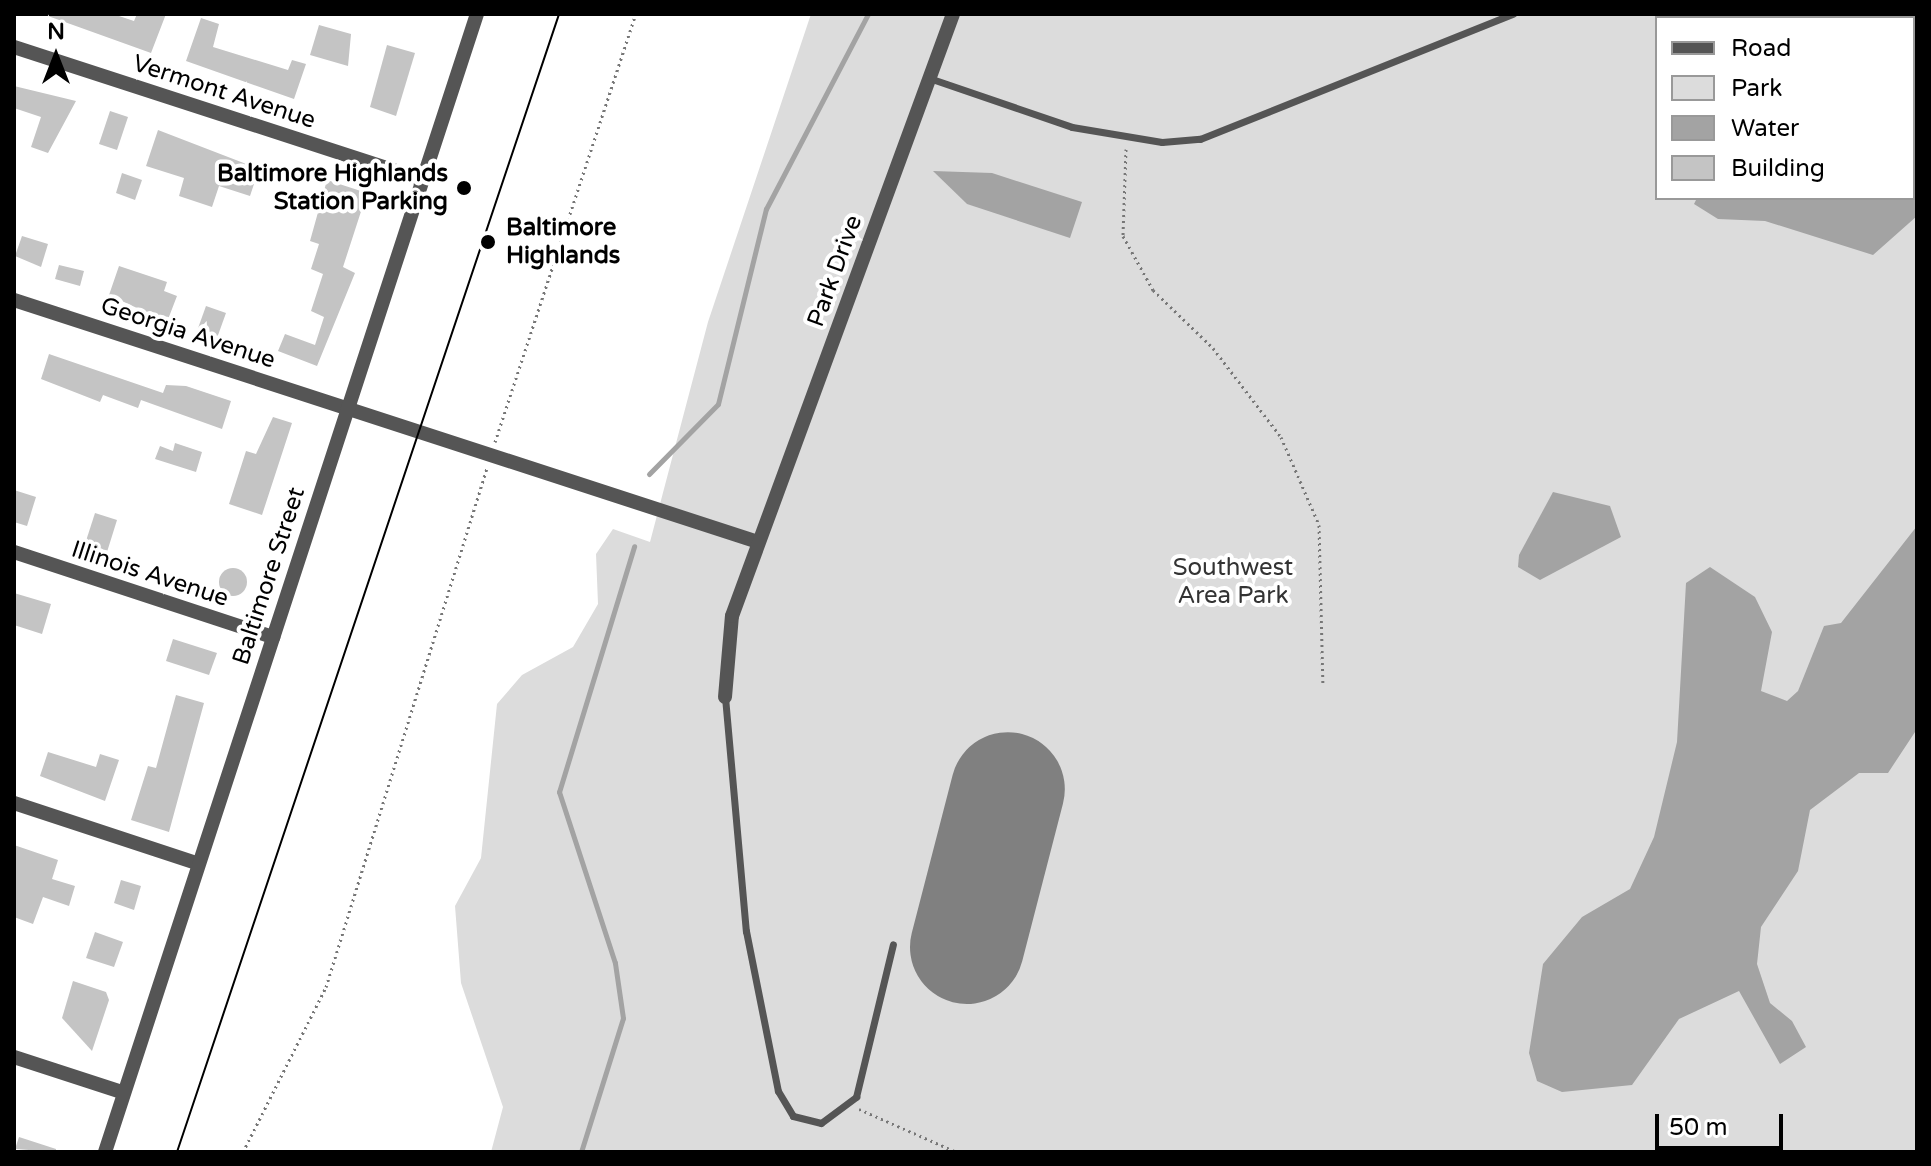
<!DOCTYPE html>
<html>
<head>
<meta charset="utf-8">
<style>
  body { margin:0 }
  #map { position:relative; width:1931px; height:1166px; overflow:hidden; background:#fff; font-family:"Varela Round",sans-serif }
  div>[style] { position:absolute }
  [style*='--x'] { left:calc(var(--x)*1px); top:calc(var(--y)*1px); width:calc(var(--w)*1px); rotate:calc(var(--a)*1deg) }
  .green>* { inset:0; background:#dcdcdc }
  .water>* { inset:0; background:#a3a3a3 }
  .stream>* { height:5px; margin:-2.5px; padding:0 2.5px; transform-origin:2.5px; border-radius:2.5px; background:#a3a3a3 }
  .runway>* { height:114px; margin:-57px; padding:0 57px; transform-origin:57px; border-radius:57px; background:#808080 }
  .building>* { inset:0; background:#c4c4c4 }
  .round { border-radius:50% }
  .path>* { height:3px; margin-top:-1.5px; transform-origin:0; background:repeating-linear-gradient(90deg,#777 0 2px,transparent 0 6px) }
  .service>* { height:7px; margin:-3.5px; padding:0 3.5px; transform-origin:3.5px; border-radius:3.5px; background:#555 }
  .minor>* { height:14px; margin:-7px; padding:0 7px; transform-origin:7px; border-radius:7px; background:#555 }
  .tram>* { height:2px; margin:-1px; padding:0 1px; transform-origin:1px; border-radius:1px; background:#000 }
  .dots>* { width:22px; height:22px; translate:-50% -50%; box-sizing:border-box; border:4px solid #fff; border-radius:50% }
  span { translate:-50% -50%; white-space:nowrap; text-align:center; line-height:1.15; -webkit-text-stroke:8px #fff; paint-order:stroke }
  .street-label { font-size:24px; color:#000 }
  .poi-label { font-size:24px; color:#000; font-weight:700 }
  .right { translate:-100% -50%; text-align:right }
  .left { translate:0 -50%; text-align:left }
  .park-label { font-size:24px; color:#333 }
  .frame { position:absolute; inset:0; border:16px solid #000; pointer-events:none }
  .legend { position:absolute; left:1655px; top:16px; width:260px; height:184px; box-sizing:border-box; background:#fff; border:2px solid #999; margin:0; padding:10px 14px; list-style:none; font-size:24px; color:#000 }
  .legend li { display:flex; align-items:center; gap:16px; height:40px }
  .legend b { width:40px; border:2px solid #999 }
  .north { position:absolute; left:16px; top:16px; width:80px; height:80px; -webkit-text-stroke:6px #fff; paint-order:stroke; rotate:0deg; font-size:22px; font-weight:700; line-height:32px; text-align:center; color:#000 }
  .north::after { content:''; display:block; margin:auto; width:28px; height:36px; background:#000; clip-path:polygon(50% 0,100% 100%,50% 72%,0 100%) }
  .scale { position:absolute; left:1655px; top:1114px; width:128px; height:36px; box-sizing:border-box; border:4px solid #000; border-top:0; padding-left:10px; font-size:24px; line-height:28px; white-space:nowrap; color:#000; -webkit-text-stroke:6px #fff; paint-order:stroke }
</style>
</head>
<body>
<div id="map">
  <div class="green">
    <i style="clip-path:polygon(evenodd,811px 14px,1917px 14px,1917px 1152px,491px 1152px,503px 1107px,461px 983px,455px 906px,481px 858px,497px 704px,522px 675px,573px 647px,598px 604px,596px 554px,613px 529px,650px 542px,708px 322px,811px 14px,1657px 18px,1913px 18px,1913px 198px,1657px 198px,1657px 18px)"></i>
  </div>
  <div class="water">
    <i style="clip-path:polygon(1798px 14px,1917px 16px,1917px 216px,1873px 255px,1765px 221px,1718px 219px,1694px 204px,1697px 198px,1913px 198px,1913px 18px)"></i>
    <i style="clip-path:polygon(933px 171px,992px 173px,1082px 202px,1070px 238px,967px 204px)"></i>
    <i style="clip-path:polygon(1553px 492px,1610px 506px,1621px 537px,1540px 580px,1518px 567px,1519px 555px)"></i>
    <i style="clip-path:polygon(1917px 526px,1917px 729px,1888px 773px,1859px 773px,1810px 810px,1798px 871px,1761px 927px,1757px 964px,1770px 1003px,1792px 1021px,1806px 1047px,1780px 1064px,1739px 991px,1679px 1019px,1632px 1085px,1562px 1092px,1537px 1081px,1529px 1053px,1543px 964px,1582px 917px,1630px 889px,1654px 837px,1677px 742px,1686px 583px,1710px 567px,1755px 597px,1772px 632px,1761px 691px,1787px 701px,1798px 691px,1824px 626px,1841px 623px)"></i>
  </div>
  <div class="stream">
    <i style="--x:649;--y:474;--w:98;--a:-45.4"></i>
    <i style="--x:718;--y:404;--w:201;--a:-76.2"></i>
    <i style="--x:766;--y:209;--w:220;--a:-62.4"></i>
    <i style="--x:581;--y:1152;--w:140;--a:-72.6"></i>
    <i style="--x:623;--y:1018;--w:56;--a:-98.3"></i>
    <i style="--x:615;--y:963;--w:180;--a:-108.1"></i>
    <i style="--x:559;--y:792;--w:257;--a:-73"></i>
  </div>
  <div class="runway">
    <i style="--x:967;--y:947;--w:163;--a:-75.5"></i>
  </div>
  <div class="building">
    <i style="clip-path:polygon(113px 14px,134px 21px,137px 14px,166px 14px,151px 53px,48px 16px)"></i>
    <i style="clip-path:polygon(201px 18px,219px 24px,213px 47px,288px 70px,292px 60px,306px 64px,294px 99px,186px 61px)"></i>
    <i style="clip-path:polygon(319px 25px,351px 34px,348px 66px,310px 55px)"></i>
    <i style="clip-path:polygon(387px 45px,415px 53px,396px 116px,370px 107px)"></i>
    <i style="clip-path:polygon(14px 86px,76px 101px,48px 153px,31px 147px,41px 117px,14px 108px)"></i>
    <i style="clip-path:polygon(110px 111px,128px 117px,117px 150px,99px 144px)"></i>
    <i style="clip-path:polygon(158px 130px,259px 169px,250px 196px,219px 186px,212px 207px,179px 196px,184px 178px,146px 166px)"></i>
    <i style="clip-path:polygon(122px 173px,142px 180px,135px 200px,116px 193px)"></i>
    <i style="clip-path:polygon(327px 180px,367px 193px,343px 267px,355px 273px,317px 366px,278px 351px,285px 334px,315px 345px,324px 317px,311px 311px,323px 274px,311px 269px,319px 244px,310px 241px)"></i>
    <i style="clip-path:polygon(22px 236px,48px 244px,41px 267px,15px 256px)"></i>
    <i style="clip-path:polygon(59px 265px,84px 271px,80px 286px,55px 279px)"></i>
    <i style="clip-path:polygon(119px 266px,167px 282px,164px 291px,177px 296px,167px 322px,109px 295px)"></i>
    <i style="clip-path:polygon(206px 306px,226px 313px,217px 338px,197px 331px)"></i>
    <i style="clip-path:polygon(49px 354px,163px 393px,166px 385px,186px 386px,231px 401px,222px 429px,141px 400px,138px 408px,103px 395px,100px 402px,41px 379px)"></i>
    <i style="clip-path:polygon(273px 417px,292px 423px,262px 515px,229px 504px,246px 451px,256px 454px)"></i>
    <i style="clip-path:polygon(175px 443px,202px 452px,196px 472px,155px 459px,160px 446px,173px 451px)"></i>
    <i style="clip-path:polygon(14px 490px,36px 497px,27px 526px,14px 522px)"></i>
    <i style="clip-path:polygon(95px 513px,117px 520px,107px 552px,85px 544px)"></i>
    <i class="round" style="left:219px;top:568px;width:28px;height:28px"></i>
    <i style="clip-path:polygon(14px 593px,51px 604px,42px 634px,14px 625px)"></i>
    <i style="clip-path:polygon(173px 639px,217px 653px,209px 675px,166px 661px)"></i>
    <i style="clip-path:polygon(176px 695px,204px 703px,169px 832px,131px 820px,148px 766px,156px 768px)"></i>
    <i style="clip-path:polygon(48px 752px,96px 767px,100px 754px,119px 760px,105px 801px,40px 776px)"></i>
    <i style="clip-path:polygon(14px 845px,58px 860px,52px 879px,75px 886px,69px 906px,43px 897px,33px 924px,14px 917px)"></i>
    <i style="clip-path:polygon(121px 880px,141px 886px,134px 910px,114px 903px)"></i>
    <i style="clip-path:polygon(95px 932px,123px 942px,114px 967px,86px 958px)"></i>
    <i style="clip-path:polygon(73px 981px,106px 992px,109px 1000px,92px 1051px,62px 1018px)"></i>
    <i style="clip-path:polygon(19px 1137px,56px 1149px,56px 1152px,15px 1149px)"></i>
  </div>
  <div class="path">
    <i style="--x:1126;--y:149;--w:87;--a:92"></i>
    <i style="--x:1123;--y:236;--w:62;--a:60.9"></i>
    <i style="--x:1153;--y:290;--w:83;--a:44"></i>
    <i style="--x:1213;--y:348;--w:112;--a:52.6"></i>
    <i style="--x:1281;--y:437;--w:96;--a:66.6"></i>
    <i style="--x:1319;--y:525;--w:159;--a:88.6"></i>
    <i style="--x:495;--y:442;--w:451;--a:-71.8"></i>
    <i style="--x:859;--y:1109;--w:107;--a:23.7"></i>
    <i style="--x:243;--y:1152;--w:185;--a:-63.3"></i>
    <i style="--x:326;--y:987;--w:543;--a:-72.77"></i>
  </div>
  <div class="service">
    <i style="--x:929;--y:78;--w:151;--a:18.9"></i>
    <i style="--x:1072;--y:127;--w:91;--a:9.5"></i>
    <i style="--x:1162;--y:142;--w:38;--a:-5"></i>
    <i style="--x:1200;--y:139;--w:337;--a:-21.8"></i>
    <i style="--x:725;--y:697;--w:235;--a:84.9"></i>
    <i style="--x:746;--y:931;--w:163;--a:78.7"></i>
    <i style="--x:778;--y:1091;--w:29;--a:59"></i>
    <i style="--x:793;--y:1116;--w:29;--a:14"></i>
    <i style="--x:821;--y:1123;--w:44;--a:-36.6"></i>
    <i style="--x:856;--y:1097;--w:157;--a:-76.4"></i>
  </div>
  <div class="minor">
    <i style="--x:14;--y:47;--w:428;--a:18"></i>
    <i style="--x:14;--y:300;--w:782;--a:18.02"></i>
    <i style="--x:14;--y:552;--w:273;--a:18.2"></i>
    <i style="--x:725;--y:697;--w:81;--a:-85.1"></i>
    <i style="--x:732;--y:616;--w:641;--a:-69.84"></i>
    <i style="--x:14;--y:803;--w:193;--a:18.2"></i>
    <i style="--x:14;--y:1057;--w:114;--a:18"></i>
    <i style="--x:105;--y:1152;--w:1197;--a:-71.9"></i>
  </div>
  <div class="tram">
    <i style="--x:177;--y:1152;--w:1200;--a:-71.44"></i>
  </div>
  <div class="dots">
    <i style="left:464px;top:188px;background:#000"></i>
    <i style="left:488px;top:242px;background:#000"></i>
  </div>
  <div class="street-label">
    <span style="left:224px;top:92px;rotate:18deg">Vermont Avenue</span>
    <span style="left:835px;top:271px;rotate:-70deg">Park Drive</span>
    <span style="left:188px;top:333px;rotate:18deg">Georgia Avenue</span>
    <span style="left:150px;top:574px;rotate:18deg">Illinois Avenue</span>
    <span style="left:269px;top:576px;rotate:-72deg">Baltimore Street</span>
  </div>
  <div class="poi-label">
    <span class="right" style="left:448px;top:188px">Baltimore Highlands<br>Station Parking</span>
    <span class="left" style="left:506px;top:242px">Baltimore<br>Highlands</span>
  </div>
  <div class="park-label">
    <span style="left:1233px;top:582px">Southwest<br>Area Park</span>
  </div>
  <div class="frame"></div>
  <ul class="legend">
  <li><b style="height:10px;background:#555"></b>Road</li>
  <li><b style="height:22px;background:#dcdcdc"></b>Park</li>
  <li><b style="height:22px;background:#a3a3a3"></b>Water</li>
  <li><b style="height:22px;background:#c4c4c4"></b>Building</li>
  </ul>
  <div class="north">N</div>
  <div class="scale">50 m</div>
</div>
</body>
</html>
